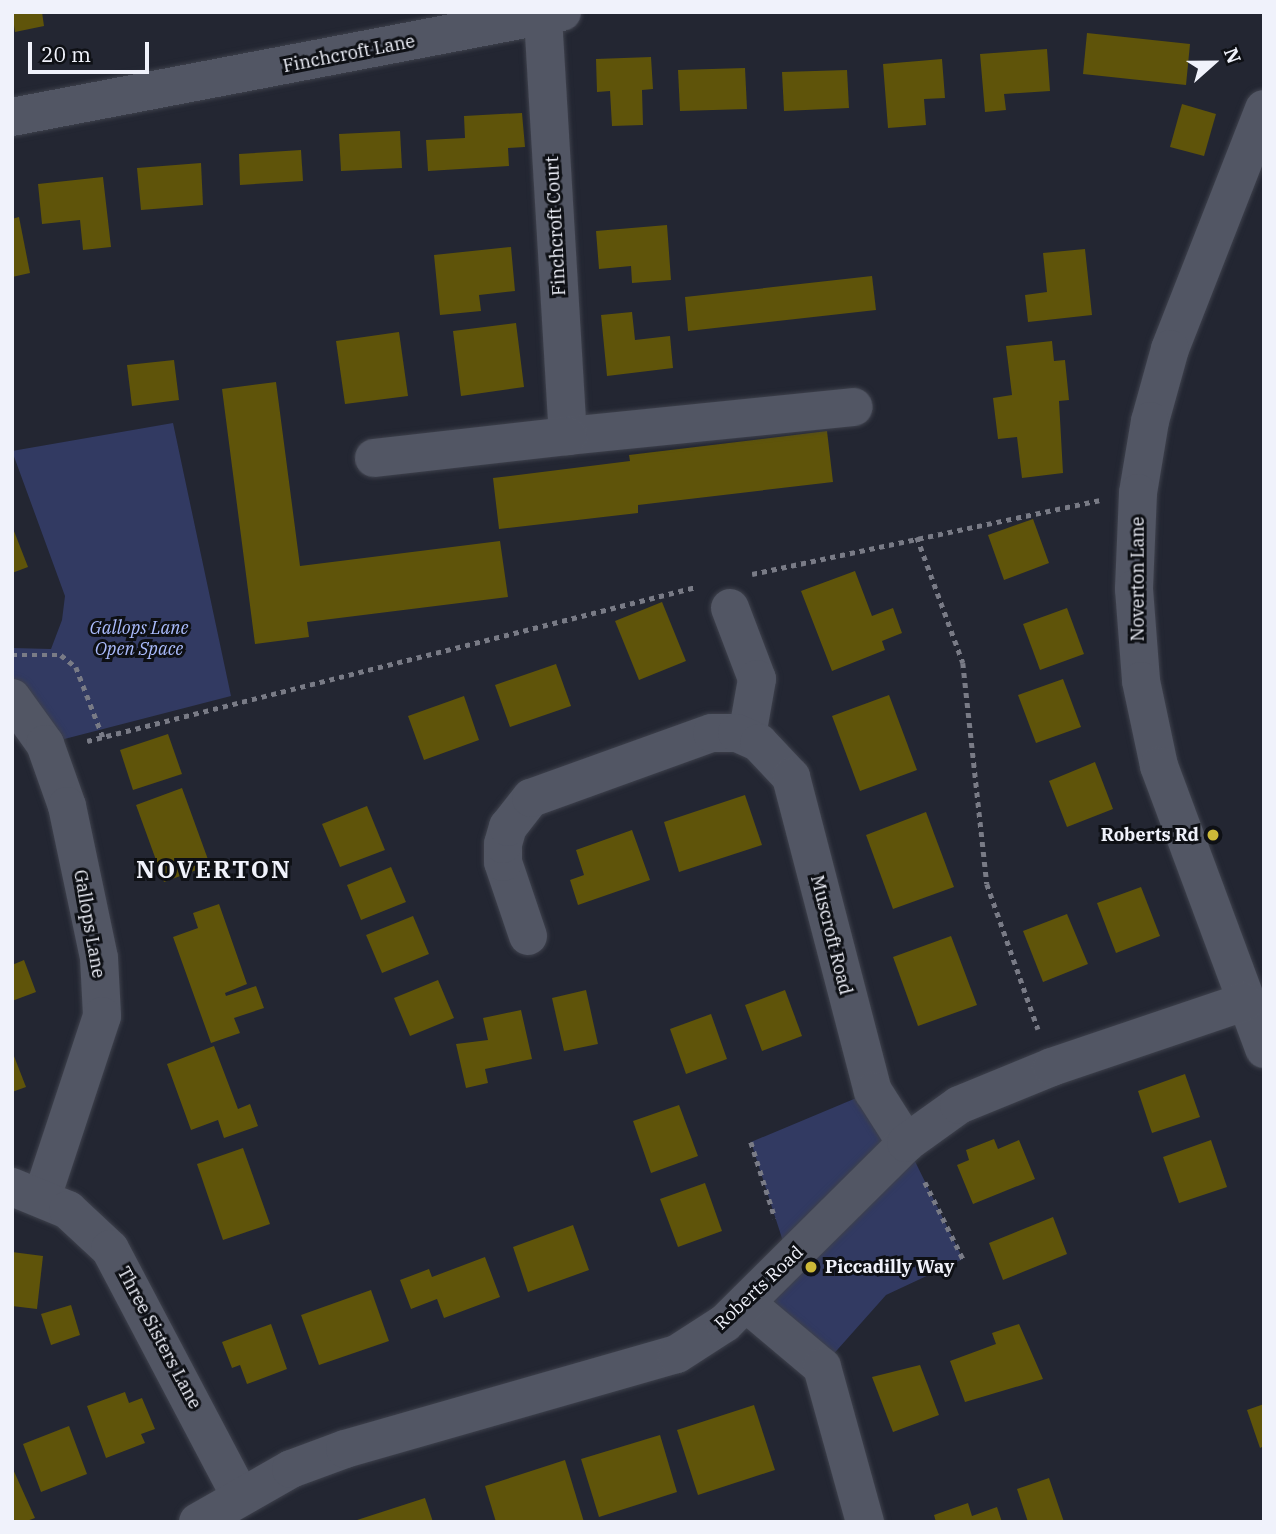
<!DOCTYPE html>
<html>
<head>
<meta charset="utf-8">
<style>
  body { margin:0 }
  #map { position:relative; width:1276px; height:1534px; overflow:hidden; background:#232632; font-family:"IBM Plex Serif",serif }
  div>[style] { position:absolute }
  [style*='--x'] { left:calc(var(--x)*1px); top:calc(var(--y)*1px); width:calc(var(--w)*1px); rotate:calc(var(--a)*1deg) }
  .green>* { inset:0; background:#323a62 }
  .building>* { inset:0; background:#5f540a }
  .path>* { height:4.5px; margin-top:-2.25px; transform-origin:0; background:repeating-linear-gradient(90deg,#797b86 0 5px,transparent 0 10px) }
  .roads { filter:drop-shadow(0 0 2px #3e414c) drop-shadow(0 0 2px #3e414c) }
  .minor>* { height:38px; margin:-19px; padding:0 19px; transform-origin:19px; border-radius:19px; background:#525664 }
  .dots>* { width:19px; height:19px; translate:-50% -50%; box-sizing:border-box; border:4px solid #0e1015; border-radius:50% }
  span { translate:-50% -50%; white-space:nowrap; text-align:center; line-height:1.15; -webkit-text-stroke:6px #0e1015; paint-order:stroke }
  .street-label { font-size:18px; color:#f0f2fb }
  .park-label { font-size:18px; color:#abbcfd; font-style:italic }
  .poi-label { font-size:18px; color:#f0f2fb; font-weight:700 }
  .right { translate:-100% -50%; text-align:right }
  .left { translate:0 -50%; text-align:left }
  .district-label { font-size:24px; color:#f0f2fb; font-weight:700; letter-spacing:2px }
  .frame { position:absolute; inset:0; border:14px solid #f0f2fb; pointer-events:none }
  .north { position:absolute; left:1178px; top:28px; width:70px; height:70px; -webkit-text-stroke:5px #0e1015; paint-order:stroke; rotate:69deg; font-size:19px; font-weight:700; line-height:28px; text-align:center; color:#f0f2fb }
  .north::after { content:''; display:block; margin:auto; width:24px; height:32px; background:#f0f2fb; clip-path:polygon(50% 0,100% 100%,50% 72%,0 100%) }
  .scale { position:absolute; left:28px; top:42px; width:121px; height:32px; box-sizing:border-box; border:4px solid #f0f2fb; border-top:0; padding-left:9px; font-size:21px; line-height:24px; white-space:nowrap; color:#f0f2fb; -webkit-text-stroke:5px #0e1015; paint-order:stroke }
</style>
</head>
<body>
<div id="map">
  <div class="green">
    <i style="clip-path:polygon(173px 423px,231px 696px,45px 744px,12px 698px,12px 648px,51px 649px,62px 620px,65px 596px,12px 451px)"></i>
    <i style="clip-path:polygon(873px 1091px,906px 1143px,963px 1259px,886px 1295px,822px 1367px,746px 1303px,789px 1260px,751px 1142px)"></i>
  </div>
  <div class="building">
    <i style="clip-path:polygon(12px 12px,42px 12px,44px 26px,15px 32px)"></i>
    <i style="clip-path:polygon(1087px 33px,1190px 44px,1186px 85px,1083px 74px)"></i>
    <i style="clip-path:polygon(1047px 49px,1050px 91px,1004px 94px,1006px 110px,985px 112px,980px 54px)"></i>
    <i style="clip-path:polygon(651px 57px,653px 89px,642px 90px,643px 125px,612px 126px,610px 91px,597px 92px,596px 59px)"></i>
    <i style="clip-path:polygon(942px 59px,945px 98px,924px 99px,926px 125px,888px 128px,883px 64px)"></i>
    <i style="clip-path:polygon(745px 68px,747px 109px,680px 111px,678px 70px)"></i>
    <i style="clip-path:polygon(847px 70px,849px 108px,784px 111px,782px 72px)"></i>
    <i style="clip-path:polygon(1182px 104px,1216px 114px,1204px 156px,1170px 147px)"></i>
    <i style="clip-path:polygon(522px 113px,525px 147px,508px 148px,509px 166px,428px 171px,426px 140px,465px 138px,464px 116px)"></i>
    <i style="clip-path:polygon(400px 131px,402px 168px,341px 171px,339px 134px)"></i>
    <i style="clip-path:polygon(301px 150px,303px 181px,240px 185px,239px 154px)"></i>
    <i style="clip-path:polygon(201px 163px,203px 205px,141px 210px,137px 168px)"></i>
    <i style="clip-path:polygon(103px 177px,111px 247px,83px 250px,80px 220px,42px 224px,38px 184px)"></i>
    <i style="clip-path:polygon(19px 217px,30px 273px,12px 277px,12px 219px)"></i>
    <i style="clip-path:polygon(667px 225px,671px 280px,632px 283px,631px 266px,599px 269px,596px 231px)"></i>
    <i style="clip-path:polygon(511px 247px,515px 291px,479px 295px,481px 311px,440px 315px,434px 255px)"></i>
    <i style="clip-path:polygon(1085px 249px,1092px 315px,1028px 322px,1025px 295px,1047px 292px,1043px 253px)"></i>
    <i style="clip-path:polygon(872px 276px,876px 310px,688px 331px,685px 297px)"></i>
    <i style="clip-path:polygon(632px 312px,635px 340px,670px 336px,673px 368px,607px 376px,601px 315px)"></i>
    <i style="clip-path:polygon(516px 323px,524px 387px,461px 396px,453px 331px)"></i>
    <i style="clip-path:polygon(399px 332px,408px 396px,345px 404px,336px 341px)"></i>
    <i style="clip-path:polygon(1052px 341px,1054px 361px,1065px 360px,1069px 400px,1059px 401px,1063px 473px,1022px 478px,1017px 437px,998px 439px,993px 398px,1012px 395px,1006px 346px)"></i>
    <i style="clip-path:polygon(174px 360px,179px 400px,132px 406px,127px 365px)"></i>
    <i style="clip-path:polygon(276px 382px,300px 566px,500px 541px,508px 597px,307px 622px,309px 637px,255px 644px,222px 389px)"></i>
    <i style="clip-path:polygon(827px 431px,833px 482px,638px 505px,638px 513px,499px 529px,493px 478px,630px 461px,629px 455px)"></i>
    <i style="clip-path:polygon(1033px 519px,1049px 563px,1004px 580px,988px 535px)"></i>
    <i style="clip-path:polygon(12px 526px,28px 567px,12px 573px)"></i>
    <i style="clip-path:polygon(855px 571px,872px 616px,893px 608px,902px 633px,882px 641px,885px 650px,832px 671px,801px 591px)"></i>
    <i style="clip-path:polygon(662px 602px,686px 661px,639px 680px,615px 621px)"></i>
    <i style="clip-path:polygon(1067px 608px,1084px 654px,1040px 670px,1023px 624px)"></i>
    <i style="clip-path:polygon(556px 664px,571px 706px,510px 727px,495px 685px)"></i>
    <i style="clip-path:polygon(1063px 679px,1081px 727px,1036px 743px,1018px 695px)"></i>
    <i style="clip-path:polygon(889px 695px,917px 770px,860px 791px,832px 716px)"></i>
    <i style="clip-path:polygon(464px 696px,479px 740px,424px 760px,408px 716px)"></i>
    <i style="clip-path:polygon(168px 734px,182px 774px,133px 790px,120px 750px)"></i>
    <i style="clip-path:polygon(1095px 762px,1113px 809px,1067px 827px,1049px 781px)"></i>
    <i style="clip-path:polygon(182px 788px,210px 865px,164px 882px,136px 805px)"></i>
    <i style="clip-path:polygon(745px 795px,762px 845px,679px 872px,664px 822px)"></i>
    <i style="clip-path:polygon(367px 806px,385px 850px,340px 867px,322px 824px)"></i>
    <i style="clip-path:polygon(926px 812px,954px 887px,893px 909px,866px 835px)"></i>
    <i style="clip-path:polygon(632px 830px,650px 880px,578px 905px,570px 880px,584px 875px,576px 850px)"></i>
    <i style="clip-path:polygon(391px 867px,406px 902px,361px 920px,347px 885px)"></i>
    <i style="clip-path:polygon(1141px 887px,1160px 936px,1116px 953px,1097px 903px)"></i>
    <i style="clip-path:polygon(219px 904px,247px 984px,225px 993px,226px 996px,256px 986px,264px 1008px,234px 1018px,240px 1033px,211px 1043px,173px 937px,198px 928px,193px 913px)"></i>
    <i style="clip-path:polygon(1067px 914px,1088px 964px,1043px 982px,1023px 931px)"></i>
    <i style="clip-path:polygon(413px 916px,429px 954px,382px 973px,366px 935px)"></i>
    <i style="clip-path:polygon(951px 936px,977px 1005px,918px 1026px,893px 957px)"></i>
    <i style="clip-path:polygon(24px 960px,36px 992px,12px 1001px,12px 965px)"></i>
    <i style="clip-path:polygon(438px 980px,454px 1018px,410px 1036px,394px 998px)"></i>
    <i style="clip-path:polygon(586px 990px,598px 1044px,564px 1051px,552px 998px)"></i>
    <i style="clip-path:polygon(785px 990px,802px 1036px,762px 1051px,745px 1005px)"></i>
    <i style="clip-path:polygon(521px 1010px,532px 1059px,485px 1069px,488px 1083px,466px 1088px,456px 1044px,488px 1040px,483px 1018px)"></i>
    <i style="clip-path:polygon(711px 1014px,727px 1059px,686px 1074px,670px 1029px)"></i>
    <i style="clip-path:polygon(214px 1046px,238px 1109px,250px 1104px,258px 1126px,224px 1138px,218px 1120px,191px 1130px,167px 1064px)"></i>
    <i style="clip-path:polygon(12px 1051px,26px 1087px,12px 1092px)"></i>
    <i style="clip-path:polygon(1185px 1074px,1200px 1117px,1152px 1133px,1138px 1091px)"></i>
    <i style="clip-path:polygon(679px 1105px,698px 1156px,651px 1173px,633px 1121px)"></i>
    <i style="clip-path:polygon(994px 1139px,998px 1149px,1019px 1140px,1035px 1179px,973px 1204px,957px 1165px,969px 1160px,966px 1150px)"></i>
    <i style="clip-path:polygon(1211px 1140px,1227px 1187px,1179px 1203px,1163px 1157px)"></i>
    <i style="clip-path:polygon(243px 1148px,270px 1224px,223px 1240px,197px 1164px)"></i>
    <i style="clip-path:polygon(705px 1183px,722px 1231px,678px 1247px,660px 1199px)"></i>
    <i style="clip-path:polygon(1053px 1217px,1067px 1254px,1003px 1280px,989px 1243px)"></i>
    <i style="clip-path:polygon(573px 1225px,589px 1270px,528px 1292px,513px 1247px)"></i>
    <i style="clip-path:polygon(12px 1252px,43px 1256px,37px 1309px,12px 1306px)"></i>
    <i style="clip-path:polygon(485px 1257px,500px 1297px,444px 1318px,437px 1299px,411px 1309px,400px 1280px,429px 1269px,432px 1277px)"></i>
    <i style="clip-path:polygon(371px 1290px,389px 1341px,319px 1365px,301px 1315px)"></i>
    <i style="clip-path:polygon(71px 1305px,80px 1335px,51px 1345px,41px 1314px)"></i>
    <i style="clip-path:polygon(271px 1324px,287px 1369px,247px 1384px,240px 1365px,232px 1368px,222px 1342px)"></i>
    <i style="clip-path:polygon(1019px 1324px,1043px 1379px,965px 1402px,950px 1361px,996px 1344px,992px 1333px)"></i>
    <i style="clip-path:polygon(920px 1365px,939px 1415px,893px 1432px,872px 1377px)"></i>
    <i style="clip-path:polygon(125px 1392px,129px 1403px,142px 1398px,155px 1429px,141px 1434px,145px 1443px,106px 1458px,87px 1406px)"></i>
    <i style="clip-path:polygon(1264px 1404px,1264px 1446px,1260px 1448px,1247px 1410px)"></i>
    <i style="clip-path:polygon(754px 1405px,775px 1470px,698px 1495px,677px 1430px)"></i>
    <i style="clip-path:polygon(69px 1426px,87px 1474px,41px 1492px,23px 1444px)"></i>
    <i style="clip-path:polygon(660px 1435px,677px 1492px,599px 1517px,581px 1459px)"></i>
    <i style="clip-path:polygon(565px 1460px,584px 1522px,496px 1522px,485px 1486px)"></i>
    <i style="clip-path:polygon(12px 1467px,35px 1518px,24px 1522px,12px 1522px)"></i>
    <i style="clip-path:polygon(1049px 1478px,1064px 1522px,1028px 1522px,1017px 1489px)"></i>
    <i style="clip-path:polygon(425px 1498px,433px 1522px,354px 1522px,354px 1521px)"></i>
    <i style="clip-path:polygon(968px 1503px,972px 1516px,997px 1507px,1002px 1522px,936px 1522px,934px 1515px)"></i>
  </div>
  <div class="path">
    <i style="--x:917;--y:537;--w:134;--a:69.9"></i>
    <i style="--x:963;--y:663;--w:222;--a:83.8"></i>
    <i style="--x:987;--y:884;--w:154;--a:70.6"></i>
    <i style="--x:752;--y:574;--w:355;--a:-12"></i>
    <i style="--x:12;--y:655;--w:49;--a:0"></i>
    <i style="--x:61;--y:655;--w:19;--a:39"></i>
    <i style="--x:76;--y:667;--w:75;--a:68.9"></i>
    <i style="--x:87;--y:741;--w:628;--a:-14.19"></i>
    <i style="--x:751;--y:1142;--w:80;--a:72.5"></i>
    <i style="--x:925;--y:1182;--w:86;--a:63.7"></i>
  </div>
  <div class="roads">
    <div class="minor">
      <i style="--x:543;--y:17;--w:420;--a:86.6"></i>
      <i style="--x:568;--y:436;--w:287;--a:-5.8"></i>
      <i style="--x:1264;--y:109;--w:258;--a:111.4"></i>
      <i style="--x:1170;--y:349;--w:75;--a:105.5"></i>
      <i style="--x:1150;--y:421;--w:73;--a:99.5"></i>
      <i style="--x:1138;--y:493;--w:96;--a:92.4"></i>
      <i style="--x:1134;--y:589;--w:92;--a:85.6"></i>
      <i style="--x:1141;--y:681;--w:87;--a:78"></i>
      <i style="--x:1159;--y:766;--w:302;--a:69.6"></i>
      <i style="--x:12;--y:117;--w:560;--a:-10.81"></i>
      <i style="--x:374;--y:458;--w:195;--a:-6.5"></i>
      <i style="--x:730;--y:608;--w:76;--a:69.2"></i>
      <i style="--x:757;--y:679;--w:58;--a:100"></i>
      <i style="--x:12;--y:698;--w:57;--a:54.3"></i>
      <i style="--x:45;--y:744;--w:66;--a:70.5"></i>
      <i style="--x:67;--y:806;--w:155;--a:78.1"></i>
      <i style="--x:99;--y:958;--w:58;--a:87"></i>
      <i style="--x:102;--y:1016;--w:191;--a:108.3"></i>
      <i style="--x:528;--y:936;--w:78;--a:-108.7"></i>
      <i style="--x:503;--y:862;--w:18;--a:-90"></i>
      <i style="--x:503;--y:844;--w:18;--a:-74"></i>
      <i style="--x:508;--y:827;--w:37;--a:-52"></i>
      <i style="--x:531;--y:798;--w:192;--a:-19.8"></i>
      <i style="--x:712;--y:733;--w:25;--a:0"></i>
      <i style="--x:737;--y:733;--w:24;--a:24"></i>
      <i style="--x:759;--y:743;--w:47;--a:46.7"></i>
      <i style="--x:791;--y:777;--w:325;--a:75.4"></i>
      <i style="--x:873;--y:1091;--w:62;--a:57.6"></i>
      <i style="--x:12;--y:1187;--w:61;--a:22.3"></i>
      <i style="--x:68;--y:1210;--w:57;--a:42.9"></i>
      <i style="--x:110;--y:1249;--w:279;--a:62.2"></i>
      <i style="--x:746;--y:1303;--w:99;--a:40.1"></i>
      <i style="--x:822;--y:1367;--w:161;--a:74.5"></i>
      <i style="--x:198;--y:1522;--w:107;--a:-29.7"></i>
      <i style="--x:291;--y:1469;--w:58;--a:-20.3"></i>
      <i style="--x:345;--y:1449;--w:345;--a:-16"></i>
      <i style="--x:677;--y:1354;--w:57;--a:-32.9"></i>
      <i style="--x:725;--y:1323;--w:255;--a:-44.8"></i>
      <i style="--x:906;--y:1143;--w:65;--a:-35.6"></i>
      <i style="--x:959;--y:1105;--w:100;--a:-22.2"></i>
      <i style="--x:1052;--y:1067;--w:203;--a:-18.7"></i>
    </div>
  </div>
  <div class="dots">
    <i style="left:1213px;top:835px;background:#cdb938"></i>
    <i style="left:811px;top:1267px;background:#cdb938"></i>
  </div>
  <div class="street-label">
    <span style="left:349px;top:54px;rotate:-11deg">Finchcroft Lane</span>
    <span style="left:556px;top:226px;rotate:-93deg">Finchcroft Court</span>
    <span style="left:1138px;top:579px;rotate:-90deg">Noverton Lane</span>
    <span style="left:89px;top:924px;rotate:80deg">Gallops Lane</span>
    <span style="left:831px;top:935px;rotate:76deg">Muscroft Road</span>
    <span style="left:759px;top:1288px;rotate:-43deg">Roberts Road</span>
    <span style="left:159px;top:1338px;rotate:62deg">Three Sisters Lane</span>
  </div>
  <div class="park-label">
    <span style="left:139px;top:639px">Gallops Lane<br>Open Space</span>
  </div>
  <div class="poi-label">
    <span class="right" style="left:1199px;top:835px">Roberts Rd</span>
    <span class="left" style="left:825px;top:1267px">Piccadilly Way</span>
  </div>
  <div class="district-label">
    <span style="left:214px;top:870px">NOVERTON</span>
  </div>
  <div class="frame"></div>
  <div class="north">N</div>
  <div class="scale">20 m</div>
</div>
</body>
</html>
